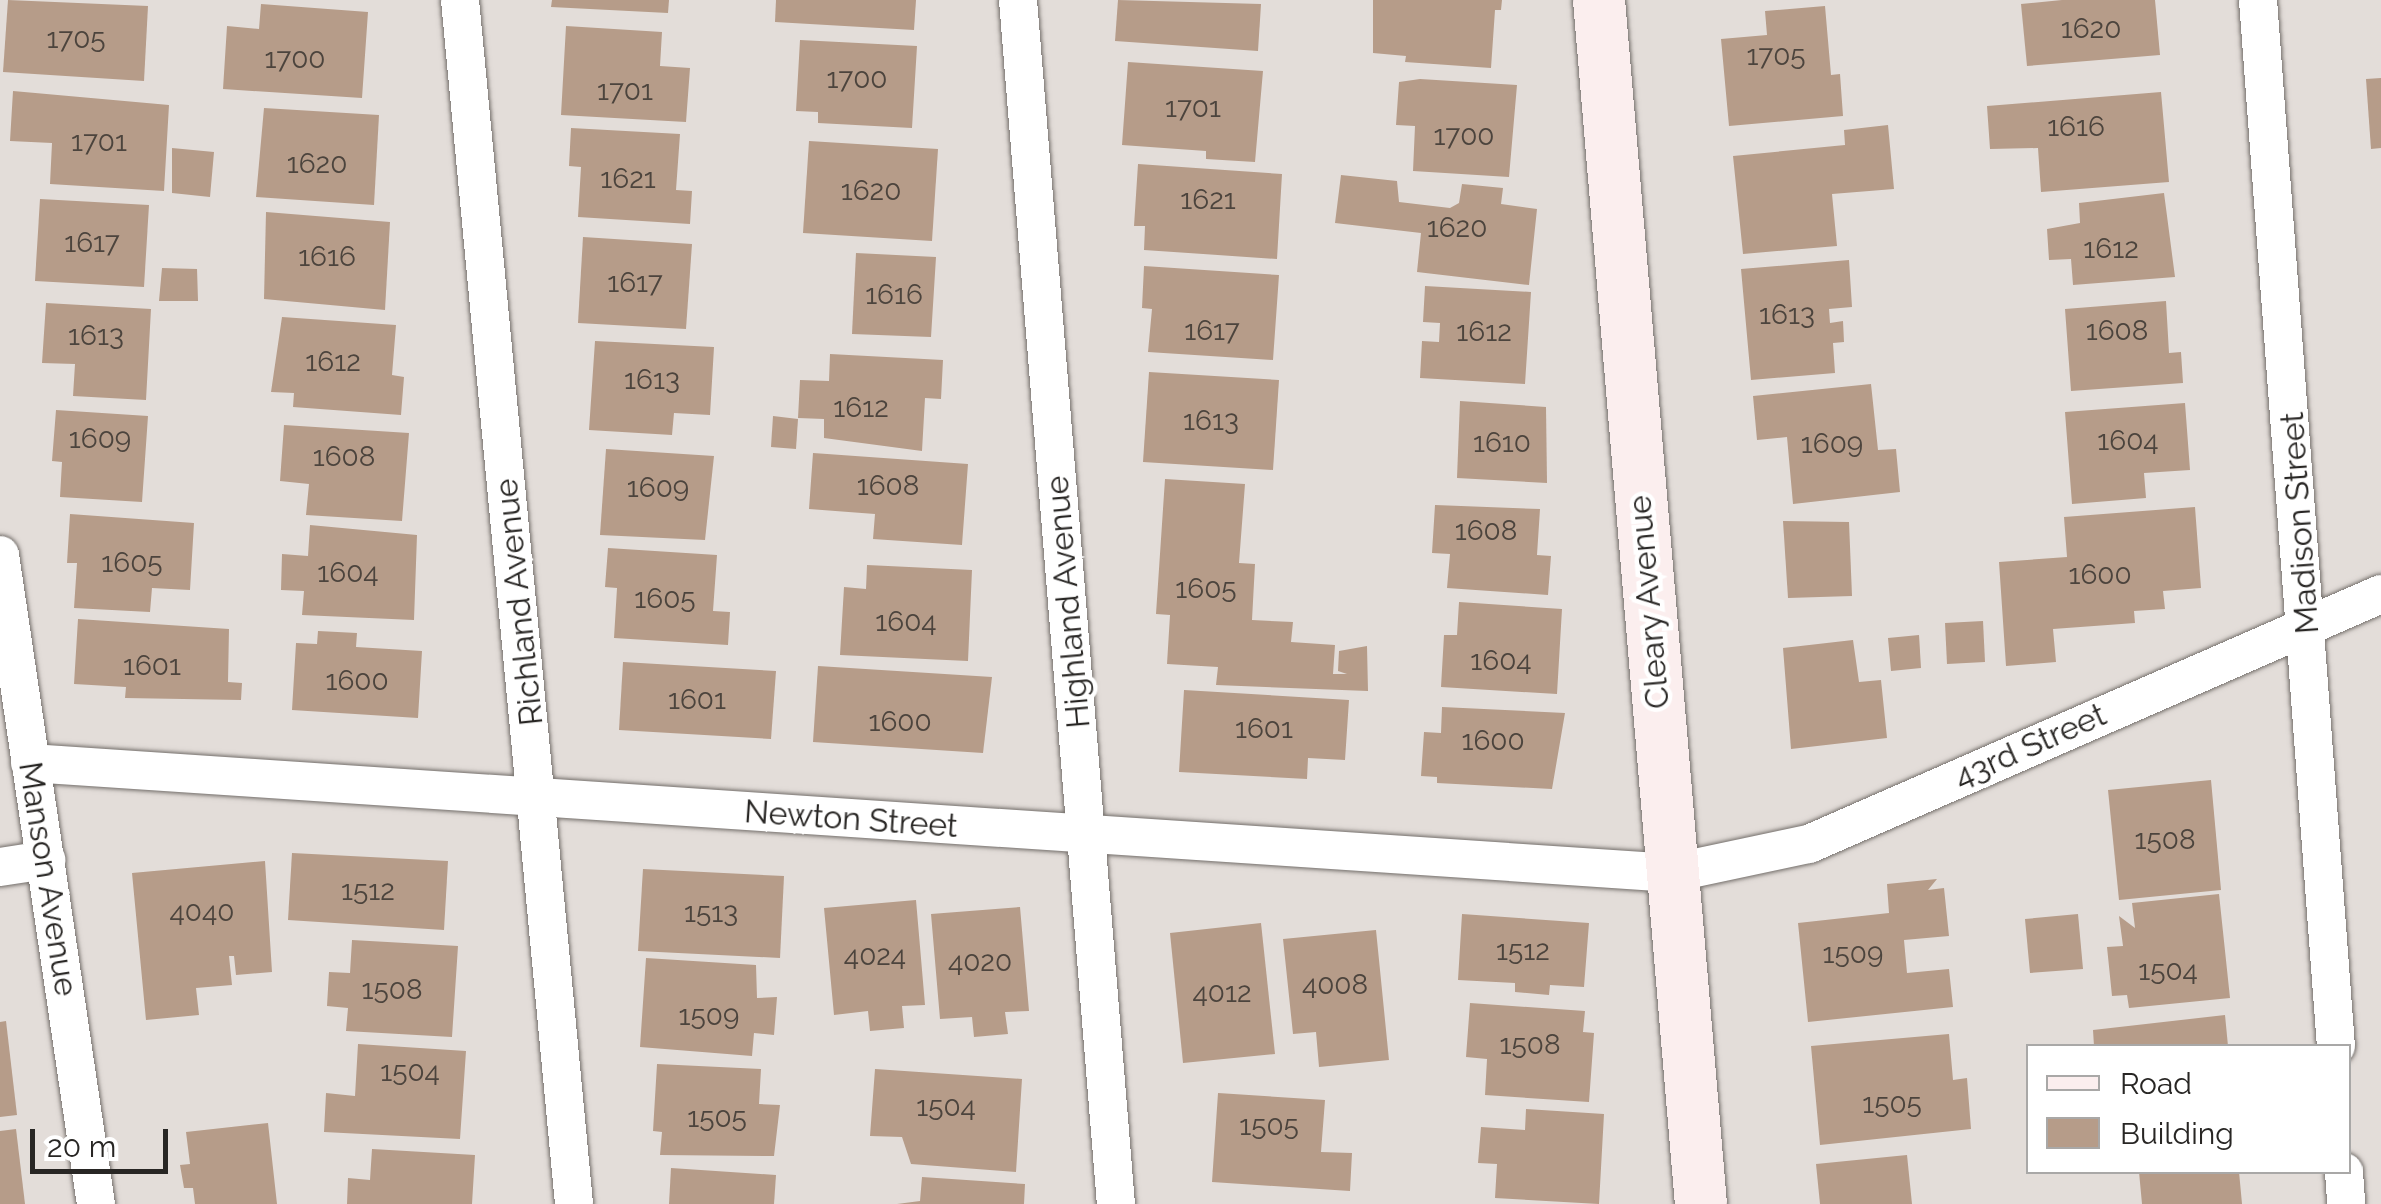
<!DOCTYPE html>
<html>
<head>
<meta charset="utf-8">
<style>
  body { margin:0 }
  #map { position:relative; width:2381px; height:1204px; overflow:hidden; background:#e3ddd9; font-family:Raleway,sans-serif }
  div>[style] { position:absolute }
  [style*='--x'] { left:calc(var(--x)*1px); top:calc(var(--y)*1px); width:calc(var(--w)*1px); rotate:calc(var(--a)*1deg) }
  .building>* { inset:0; background:#b69c89 }
  .roads { filter:drop-shadow(0 0 2px #746f6b) drop-shadow(0 0 2px #746f6b) }
  .street>* { height:38px; margin:-19px; padding:0 19px; transform-origin:19px; border-radius:19px; background:#fff }
  .secondary>* { height:52px; margin:-26px; padding:0 26px; transform-origin:26px; border-radius:26px; background:#fbeeee }
  span { translate:-50% -50%; white-space:nowrap; text-align:center; line-height:1.15; -webkit-text-stroke:9px #fff; paint-order:stroke }
  .number-label { font-size:28px; color:#4c443d }
  .number-label span { -webkit-text-stroke-width:0 }
  .street-label { font-size:32px; color:#282624 }
  .legend { position:absolute; left:2026px; top:1044px; width:325px; height:130px; box-sizing:border-box; background:#fff; border:2px solid #a9a8a7; margin:0; padding:12px 18px; list-style:none; font-size:30px; color:#282624 }
  .legend li { display:flex; align-items:center; gap:20px; height:50px }
  .legend b { width:50px; border:2px solid #a9a8a7 }
  .scale { position:absolute; left:30px; top:1129px; width:138px; height:45px; box-sizing:border-box; border:5px solid #282624; border-top:0; padding-left:12px; font-size:30px; line-height:35px; white-space:nowrap; color:#282624; -webkit-text-stroke:8px #fff; paint-order:stroke }
</style>
</head>
<body>
<div id="map">
  <div class="building">
    <i style="clip-path:polygon(8px 0,148px 6px,144px 81px,3px 72px)"></i>
    <i style="clip-path:polygon(552px 0,669px 0,668px 13px,551px 7px)"></i>
    <i style="clip-path:polygon(776px 0,916px 0,914px 30px,775px 22px)"></i>
    <i style="clip-path:polygon(1118px 0,1261px 4px,1258px 51px,1115px 41px)"></i>
    <i style="clip-path:polygon(1373px 0,1502px 0,1501px 10px,1495px 10px,1491px 68px,1405px 62px,1406px 56px,1373px 53px)"></i>
    <i style="clip-path:polygon(2062px 0,2155px 0,2160px 55px,2027px 66px,2021px 4px)"></i>
    <i style="clip-path:polygon(261px 4px,368px 12px,362px 98px,223px 89px,227px 26px,259px 29px)"></i>
    <i style="clip-path:polygon(1825px 6px,1831px 75px,1840px 74px,1843px 116px,1729px 126px,1721px 39px,1767px 35px,1765px 11px)"></i>
    <i style="clip-path:polygon(566px 26px,662px 32px,660px 66px,690px 68px,686px 122px,561px 115px)"></i>
    <i style="clip-path:polygon(800px 40px,917px 46px,912px 128px,818px 123px,818px 112px,796px 111px)"></i>
    <i style="clip-path:polygon(1128px 62px,1263px 71px,1255px 162px,1206px 159px,1206px 151px,1122px 145px)"></i>
    <i style="clip-path:polygon(2381px 78px,2381px 148px,2371px 149px,2366px 79px)"></i>
    <i style="clip-path:polygon(1420px 79px,1517px 85px,1509px 177px,1413px 171px,1415px 126px,1396px 125px,1399px 82px)"></i>
    <i style="clip-path:polygon(13px 91px,169px 105px,164px 191px,50px 184px,52px 143px,10px 141px)"></i>
    <i style="clip-path:polygon(2161px 92px,2169px 182px,2041px 192px,2038px 148px,1990px 149px,1987px 106px)"></i>
    <i style="clip-path:polygon(264px 108px,379px 115px,374px 205px,256px 197px)"></i>
    <i style="clip-path:polygon(1888px 125px,1894px 189px,1832px 194px,1837px 246px,1743px 254px,1733px 156px,1845px 145px,1844px 130px)"></i>
    <i style="clip-path:polygon(571px 128px,680px 134px,676px 190px,692px 191px,690px 224px,578px 217px,581px 167px,569px 166px)"></i>
    <i style="clip-path:polygon(809px 141px,938px 149px,932px 241px,803px 233px)"></i>
    <i style="clip-path:polygon(172px 148px,214px 152px,210px 197px,172px 193px)"></i>
    <i style="clip-path:polygon(1138px 164px,1282px 174px,1277px 259px,1144px 250px,1145px 226px,1134px 226px)"></i>
    <i style="clip-path:polygon(1341px 175px,1397px 181px,1399px 202px,1450px 208px,1459px 203px,1462px 184px,1503px 188px,1501px 204px,1537px 209px,1529px 285px,1417px 272px,1421px 233px,1335px 223px)"></i>
    <i style="clip-path:polygon(2164px 193px,2175px 277px,2073px 285px,2071px 259px,2049px 260px,2047px 229px,2080px 223px,2079px 203px)"></i>
    <i style="clip-path:polygon(40px 199px,149px 205px,144px 287px,35px 281px)"></i>
    <i style="clip-path:polygon(266px 212px,390px 222px,385px 310px,264px 299px)"></i>
    <i style="clip-path:polygon(583px 237px,692px 244px,686px 329px,578px 323px)"></i>
    <i style="clip-path:polygon(856px 253px,936px 257px,931px 337px,852px 334px)"></i>
    <i style="clip-path:polygon(1849px 260px,1852px 307px,1829px 309px,1830px 323px,1843px 321px,1844px 342px,1833px 343px,1835px 373px,1751px 380px,1741px 269px)"></i>
    <i style="clip-path:polygon(1144px 266px,1279px 275px,1273px 360px,1148px 352px,1152px 309px,1142px 308px)"></i>
    <i style="clip-path:polygon(162px 268px,197px 269px,198px 301px,159px 301px)"></i>
    <i style="clip-path:polygon(1425px 286px,1531px 292px,1525px 384px,1420px 378px,1422px 341px,1439px 342px,1440px 323px,1423px 322px)"></i>
    <i style="clip-path:polygon(2166px 301px,2169px 353px,2181px 352px,2183px 383px,2071px 391px,2065px 309px)"></i>
    <i style="clip-path:polygon(46px 303px,151px 309px,146px 400px,73px 396px,75px 364px,42px 363px)"></i>
    <i style="clip-path:polygon(282px 317px,396px 325px,392px 375px,404px 377px,401px 415px,293px 407px,294px 393px,271px 392px)"></i>
    <i style="clip-path:polygon(595px 341px,714px 347px,710px 415px,674px 413px,672px 435px,589px 430px)"></i>
    <i style="clip-path:polygon(830px 354px,943px 360px,941px 399px,925px 398px,922px 451px,824px 438px,824px 419px,798px 418px,800px 380px,829px 381px)"></i>
    <i style="clip-path:polygon(1149px 372px,1279px 380px,1273px 470px,1143px 462px)"></i>
    <i style="clip-path:polygon(1871px 384px,1878px 450px,1896px 449px,1900px 492px,1793px 504px,1787px 437px,1757px 440px,1753px 396px)"></i>
    <i style="clip-path:polygon(1460px 401px,1546px 407px,1547px 483px,1457px 478px)"></i>
    <i style="clip-path:polygon(2185px 403px,2190px 470px,2144px 473px,2146px 498px,2072px 504px,2065px 412px)"></i>
    <i style="clip-path:polygon(56px 410px,148px 416px,142px 502px,60px 497px,62px 462px,52px 461px)"></i>
    <i style="clip-path:polygon(773px 416px,798px 419px,796px 449px,771px 447px)"></i>
    <i style="clip-path:polygon(284px 425px,409px 433px,402px 521px,306px 515px,309px 484px,280px 481px)"></i>
    <i style="clip-path:polygon(606px 449px,714px 456px,705px 540px,600px 535px)"></i>
    <i style="clip-path:polygon(813px 453px,968px 464px,962px 545px,873px 539px,875px 514px,809px 509px)"></i>
    <i style="clip-path:polygon(1165px 479px,1245px 484px,1239px 563px,1255px 564px,1252px 620px,1293px 622px,1291px 642px,1335px 645px,1333px 674px,1347px 674px,1338px 671px,1339px 651px,1367px 646px,1368px 691px,1216px 685px,1218px 667px,1167px 664px,1170px 615px,1156px 614px)"></i>
    <i style="clip-path:polygon(1435px 505px,1540px 509px,1537px 555px,1551px 556px,1548px 595px,1447px 588px,1450px 554px,1432px 553px)"></i>
    <i style="clip-path:polygon(2195px 507px,2201px 588px,2163px 591px,2165px 609px,2134px 611px,2135px 623px,2053px 629px,2056px 662px,2006px 666px,1999px 562px,2067px 557px,2064px 517px)"></i>
    <i style="clip-path:polygon(70px 514px,194px 523px,190px 590px,152px 588px,150px 612px,74px 608px,77px 563px,67px 563px)"></i>
    <i style="clip-path:polygon(1783px 521px,1849px 522px,1852px 596px,1788px 598px)"></i>
    <i style="clip-path:polygon(310px 525px,417px 535px,414px 620px,302px 615px,304px 591px,281px 590px,282px 554px,308px 556px)"></i>
    <i style="clip-path:polygon(608px 548px,717px 555px,713px 611px,730px 612px,728px 645px,614px 638px,617px 588px,605px 587px)"></i>
    <i style="clip-path:polygon(867px 565px,972px 570px,968px 661px,840px 655px,844px 587px,866px 589px)"></i>
    <i style="clip-path:polygon(1459px 602px,1562px 609px,1557px 694px,1441px 687px,1444px 635px,1457px 635px)"></i>
    <i style="clip-path:polygon(78px 619px,229px 629px,228px 682px,242px 683px,241px 700px,125px 698px,126px 687px,74px 684px)"></i>
    <i style="clip-path:polygon(1983px 621px,1985px 662px,1947px 664px,1945px 623px)"></i>
    <i style="clip-path:polygon(318px 631px,357px 633px,356px 647px,422px 651px,418px 718px,292px 710px,296px 643px,317px 644px)"></i>
    <i style="clip-path:polygon(1919px 635px,1921px 668px,1891px 671px,1888px 638px)"></i>
    <i style="clip-path:polygon(1853px 640px,1859px 682px,1881px 680px,1887px 738px,1791px 749px,1783px 648px)"></i>
    <i style="clip-path:polygon(623px 662px,776px 671px,771px 739px,619px 730px)"></i>
    <i style="clip-path:polygon(818px 666px,992px 677px,983px 753px,813px 742px)"></i>
    <i style="clip-path:polygon(1184px 690px,1349px 700px,1345px 760px,1308px 758px,1307px 779px,1179px 772px)"></i>
    <i style="clip-path:polygon(1442px 707px,1565px 713px,1552px 789px,1437px 783px,1437px 777px,1421px 776px,1424px 732px,1441px 733px)"></i>
    <i style="clip-path:polygon(2211px 780px,2221px 890px,2119px 900px,2108px 790px)"></i>
    <i style="clip-path:polygon(292px 853px,448px 861px,444px 930px,288px 920px)"></i>
    <i style="clip-path:polygon(265px 861px,272px 972px,236px 975px,234px 956px,229px 956px,232px 985px,196px 988px,199px 1015px,146px 1020px,132px 873px)"></i>
    <i style="clip-path:polygon(643px 869px,784px 876px,780px 958px,638px 951px)"></i>
    <i style="clip-path:polygon(1937px 879px,1928px 890px,1944px 888px,1949px 936px,1904px 940px,1907px 973px,1949px 969px,1953px 1007px,1808px 1022px,1798px 923px,1889px 913px,1887px 884px)"></i>
    <i style="clip-path:polygon(2219px 894px,2230px 998px,2129px 1008px,2127px 995px,2112px 996px,2107px 947px,2123px 946px,2119px 916px,2135px 928px,2132px 903px)"></i>
    <i style="clip-path:polygon(916px 900px,925px 1005px,902px 1006px,904px 1028px,870px 1031px,868px 1011px,834px 1015px,824px 908px)"></i>
    <i style="clip-path:polygon(1020px 907px,1029px 1011px,1005px 1012px,1008px 1034px,974px 1037px,972px 1017px,940px 1019px,931px 914px)"></i>
    <i style="clip-path:polygon(1462px 914px,1589px 923px,1584px 987px,1550px 985px,1549px 995px,1515px 992px,1515px 983px,1458px 980px)"></i>
    <i style="clip-path:polygon(2078px 914px,2083px 969px,2030px 973px,2025px 919px)"></i>
    <i style="clip-path:polygon(1261px 923px,1275px 1054px,1183px 1063px,1170px 933px)"></i>
    <i style="clip-path:polygon(1376px 930px,1389px 1060px,1319px 1067px,1316px 1032px,1293px 1034px,1283px 939px)"></i>
    <i style="clip-path:polygon(352px 940px,458px 946px,452px 1037px,346px 1031px,348px 1008px,327px 1006px,329px 972px,350px 973px)"></i>
    <i style="clip-path:polygon(646px 958px,756px 965px,757px 998px,777px 997px,774px 1035px,754px 1033px,752px 1056px,640px 1047px)"></i>
    <i style="clip-path:polygon(1470px 1003px,1585px 1011px,1583px 1032px,1594px 1033px,1589px 1102px,1485px 1095px,1487px 1059px,1466px 1057px)"></i>
    <i style="clip-path:polygon(2225px 1015px,2228px 1046px,2094px 1046px,2093px 1030px)"></i>
    <i style="clip-path:polygon(6px 1021px,17px 1115px,0 1117px,0 1022px)"></i>
    <i style="clip-path:polygon(1949px 1034px,1953px 1080px,1967px 1078px,1971px 1129px,1820px 1145px,1811px 1046px)"></i>
    <i style="clip-path:polygon(358px 1044px,466px 1051px,460px 1139px,324px 1132px,326px 1093px,355px 1096px)"></i>
    <i style="clip-path:polygon(657px 1064px,761px 1069px,759px 1104px,780px 1105px,774px 1156px,660px 1155px,662px 1132px,653px 1131px)"></i>
    <i style="clip-path:polygon(875px 1069px,1022px 1079px,1016px 1172px,911px 1164px,902px 1137px,870px 1136px)"></i>
    <i style="clip-path:polygon(1218px 1093px,1325px 1100px,1321px 1152px,1352px 1153px,1350px 1191px,1212px 1182px)"></i>
    <i style="clip-path:polygon(1526px 1109px,1604px 1114px,1599px 1204px,1495px 1198px,1497px 1164px,1478px 1163px,1481px 1127px,1525px 1130px)"></i>
    <i style="clip-path:polygon(268px 1123px,277px 1204px,195px 1204px,193px 1188px,184px 1188px,180px 1165px,190px 1164px,186px 1132px)"></i>
    <i style="clip-path:polygon(16px 1129px,25px 1204px,0 1204px,0 1131px)"></i>
    <i style="clip-path:polygon(372px 1149px,475px 1155px,472px 1204px,347px 1204px,348px 1178px,370px 1180px)"></i>
    <i style="clip-path:polygon(1907px 1155px,1912px 1204px,1820px 1204px,1816px 1164px)"></i>
    <i style="clip-path:polygon(671px 1168px,776px 1175px,774px 1204px,669px 1204px)"></i>
    <i style="clip-path:polygon(2139px 1172px,2239px 1172px,2242px 1204px,2142px 1204px)"></i>
    <i style="clip-path:polygon(922px 1177px,1025px 1184px,1024px 1204px,897px 1204px,920px 1201px)"></i>
  </div>
  <div class="roads">
    <div class="street">
      <i style="--x:460;--y:0;--w:1209;--a:84.59"></i>
      <i style="--x:1018;--y:0;--w:1208;--a:85.35"></i>
      <i style="--x:2258;--y:0;--w:1049;--a:85.74"></i>
      <i style="--x:0;--y:555;--w:656;--a:81.59"></i>
      <i style="--x:30;--y:763;--w:1646;--a:3.83"></i>
      <i style="--x:1672;--y:873;--w:140;--a:-12"></i>
      <i style="--x:1809;--y:844;--w:624;--a:-23.61"></i>
      <i style="--x:0;--y:867;--w:47;--a:-8.7"></i>
      <i style="--x:2344;--y:1172;--w:32;--a:86"></i>
    </div>
    <div class="secondary">
      <i style="--x:1599;--y:0;--w:1208;--a:85.16"></i>
    </div>
  </div>
  <div class="number-label">
    <span style="left:2091px;top:29px">1620</span>
    <span style="left:76px;top:39px">1705</span>
    <span style="left:1776px;top:56px">1705</span>
    <span style="left:295px;top:59px">1700</span>
    <span style="left:857px;top:79px">1700</span>
    <span style="left:625px;top:91px">1701</span>
    <span style="left:1193px;top:108px">1701</span>
    <span style="left:2076px;top:127px">1616</span>
    <span style="left:1464px;top:136px">1700</span>
    <span style="left:99px;top:142px">1701</span>
    <span style="left:317px;top:164px">1620</span>
    <span style="left:628px;top:179px">1621</span>
    <span style="left:871px;top:191px">1620</span>
    <span style="left:1208px;top:200px">1621</span>
    <span style="left:1457px;top:228px">1620</span>
    <span style="left:92px;top:243px">1617</span>
    <span style="left:2111px;top:249px">1612</span>
    <span style="left:327px;top:257px">1616</span>
    <span style="left:635px;top:283px">1617</span>
    <span style="left:894px;top:295px">1616</span>
    <span style="left:1787px;top:315px">1613</span>
    <span style="left:1212px;top:331px">1617</span>
    <span style="left:2117px;top:331px">1608</span>
    <span style="left:1484px;top:332px">1612</span>
    <span style="left:96px;top:336px">1613</span>
    <span style="left:333px;top:362px">1612</span>
    <span style="left:652px;top:380px">1613</span>
    <span style="left:861px;top:408px">1612</span>
    <span style="left:1211px;top:421px">1613</span>
    <span style="left:100px;top:439px">1609</span>
    <span style="left:2128px;top:441px">1604</span>
    <span style="left:1502px;top:443px">1610</span>
    <span style="left:1832px;top:444px">1609</span>
    <span style="left:344px;top:457px">1608</span>
    <span style="left:888px;top:486px">1608</span>
    <span style="left:658px;top:488px">1609</span>
    <span style="left:1486px;top:531px">1608</span>
    <span style="left:132px;top:563px">1605</span>
    <span style="left:348px;top:573px">1604</span>
    <span style="left:2100px;top:575px">1600</span>
    <span style="left:1206px;top:589px">1605</span>
    <span style="left:665px;top:599px">1605</span>
    <span style="left:906px;top:622px">1604</span>
    <span style="left:1501px;top:661px">1604</span>
    <span style="left:152px;top:666px">1601</span>
    <span style="left:357px;top:681px">1600</span>
    <span style="left:697px;top:700px">1601</span>
    <span style="left:900px;top:722px">1600</span>
    <span style="left:1264px;top:729px">1601</span>
    <span style="left:1493px;top:741px">1600</span>
    <span style="left:2165px;top:840px">1508</span>
    <span style="left:368px;top:891px">1512</span>
    <span style="left:202px;top:912px">4040</span>
    <span style="left:711px;top:913px">1513</span>
    <span style="left:1523px;top:951px">1512</span>
    <span style="left:1853px;top:954px">1509</span>
    <span style="left:875px;top:956px">4024</span>
    <span style="left:980px;top:962px">4020</span>
    <span style="left:2168px;top:971px">1504</span>
    <span style="left:1335px;top:985px">4008</span>
    <span style="left:392px;top:990px">1508</span>
    <span style="left:1222px;top:993px">4012</span>
    <span style="left:709px;top:1016px">1509</span>
    <span style="left:1530px;top:1045px">1508</span>
    <span style="left:410px;top:1072px">1504</span>
    <span style="left:1892px;top:1104px">1505</span>
    <span style="left:946px;top:1107px">1504</span>
    <span style="left:717px;top:1118px">1505</span>
    <span style="left:1269px;top:1126px">1505</span>
  </div>
  <div class="street-label">
    <span style="left:2300px;top:523px;rotate:-94deg">Madison Street</span>
    <span style="left:519px;top:602px;rotate:-96deg">Richland Avenue</span>
    <span style="left:1068px;top:602px;rotate:-95deg">Highland Avenue</span>
    <span style="left:1649px;top:602px;rotate:-95deg">Cleary Avenue</span>
    <span style="left:2030px;top:746px;rotate:-24deg">43rd Street</span>
    <span style="left:851px;top:819px;rotate:4deg">Newton Street</span>
    <span style="left:48px;top:879px;rotate:81deg">Manson Avenue</span>
  </div>
  <ul class="legend">
  <li><b style="height:12px;background:#fbeeee"></b>Road</li>
  <li><b style="height:28px;background:#b69c89"></b>Building</li>
  </ul>
  <div class="scale">20 m</div>
</div>
</body>
</html>
